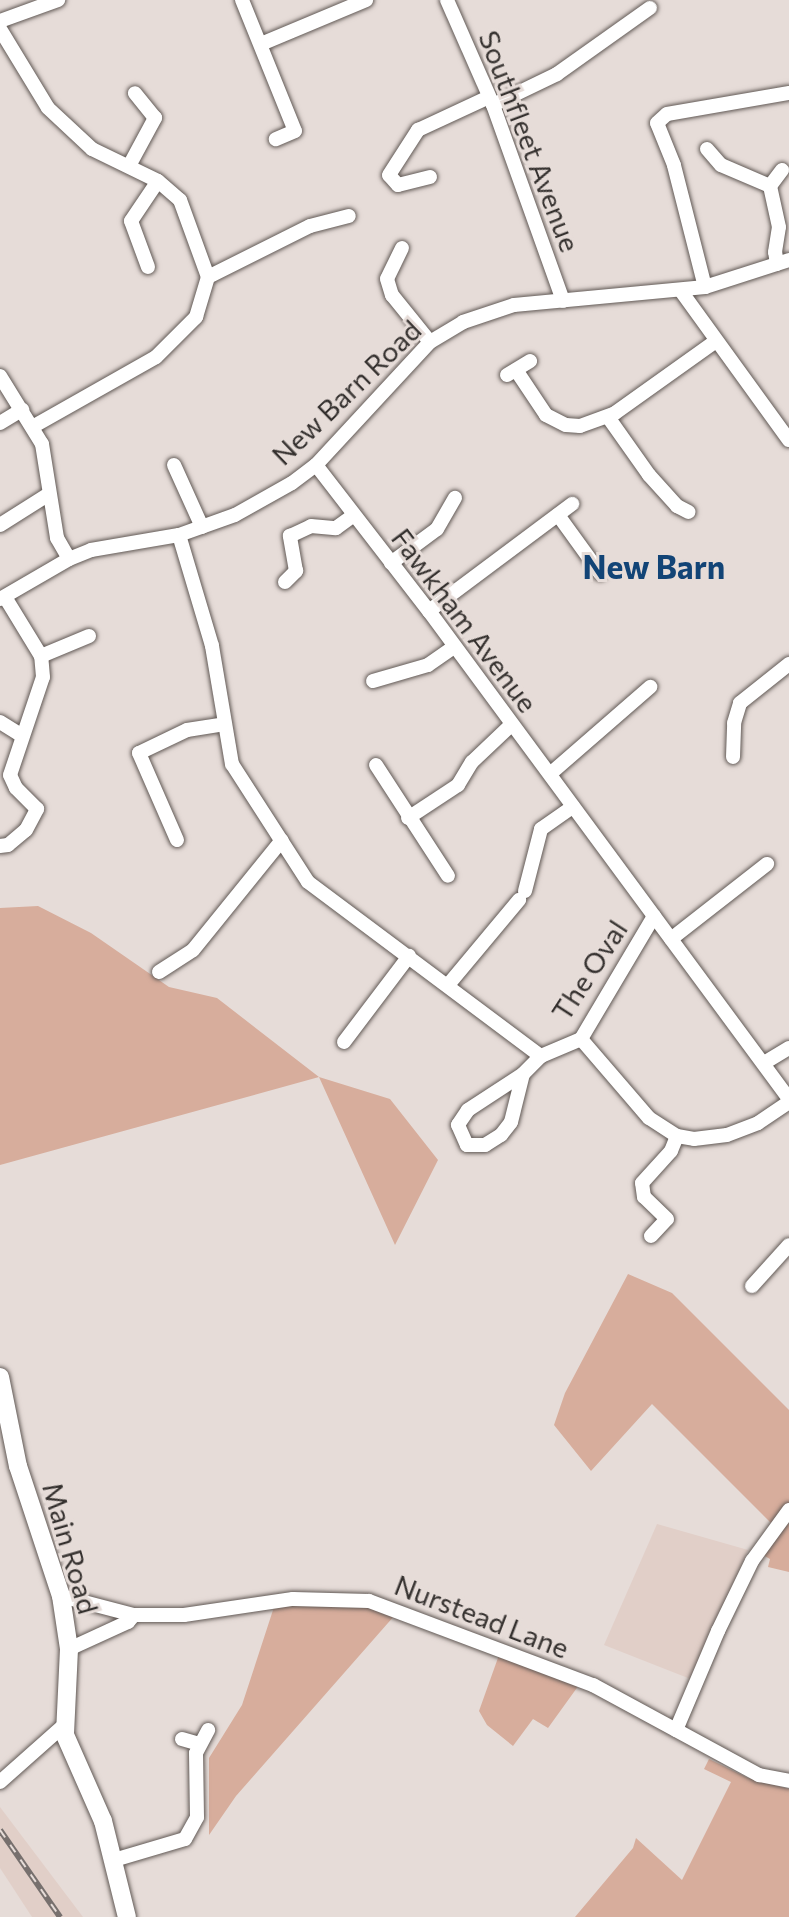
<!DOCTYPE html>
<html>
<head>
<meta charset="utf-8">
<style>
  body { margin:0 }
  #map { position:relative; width:789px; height:1917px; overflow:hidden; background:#e6dcd8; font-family:Commissioner,sans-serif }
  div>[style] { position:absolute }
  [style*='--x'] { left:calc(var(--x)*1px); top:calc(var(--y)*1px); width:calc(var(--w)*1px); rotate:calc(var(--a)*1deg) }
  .built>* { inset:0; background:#e1cfc8 }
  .green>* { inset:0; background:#d7ad9c }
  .roads { filter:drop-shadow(0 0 2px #615955) drop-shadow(0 0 2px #615955) }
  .minor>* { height:14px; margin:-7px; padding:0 7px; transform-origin:7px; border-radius:7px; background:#fff }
  .major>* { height:18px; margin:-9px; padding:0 9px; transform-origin:9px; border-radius:9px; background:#fff }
  .rail>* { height:6px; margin-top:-3px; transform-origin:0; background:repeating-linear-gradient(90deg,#e6dcd8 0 9px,#77706e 0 18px); box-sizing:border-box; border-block:2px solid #77706e }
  span { translate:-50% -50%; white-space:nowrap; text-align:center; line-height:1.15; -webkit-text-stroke:6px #e6dcd8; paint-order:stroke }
  .street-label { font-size:28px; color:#35312f }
  .quarter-label { font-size:32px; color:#124476; font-weight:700 }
</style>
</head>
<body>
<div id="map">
  <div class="built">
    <i style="clip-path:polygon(657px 1524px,748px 1550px,693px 1680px,604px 1645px)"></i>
    <i style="clip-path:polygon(0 1807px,83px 1917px,32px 1917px,0 1868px)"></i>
  </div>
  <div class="green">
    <i style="clip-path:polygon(38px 906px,91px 933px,169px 987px,217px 998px,319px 1077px,390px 1099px,438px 1160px,395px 1245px,319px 1077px,0 1165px,0 908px)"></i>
    <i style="clip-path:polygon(628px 1274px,672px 1293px,789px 1410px,789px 1504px,771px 1523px,652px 1404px,591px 1471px,554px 1425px,565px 1393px)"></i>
    <i style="clip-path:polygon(789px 1523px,789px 1572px,768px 1567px,770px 1559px,761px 1554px)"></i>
    <i style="clip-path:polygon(299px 1602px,358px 1605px,395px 1615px,236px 1796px,209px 1835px,209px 1758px,242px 1705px,274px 1607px)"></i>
    <i style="clip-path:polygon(499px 1655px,579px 1685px,548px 1728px,533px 1719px,513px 1746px,487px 1725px,479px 1711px)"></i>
    <i style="clip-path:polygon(709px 1759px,748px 1778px,789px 1789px,789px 1917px,575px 1917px,633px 1848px,636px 1838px,682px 1880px,731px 1782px,704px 1769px)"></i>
  </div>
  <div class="roads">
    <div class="minor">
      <i style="--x:242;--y:0;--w:141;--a:68"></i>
      <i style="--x:295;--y:131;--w:21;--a:157"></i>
      <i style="--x:447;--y:0;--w:115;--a:66.3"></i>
      <i style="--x:493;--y:105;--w:208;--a:70.3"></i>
      <i style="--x:0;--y:21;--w:62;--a:-19.9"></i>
      <i style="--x:0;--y:29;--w:92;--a:58.7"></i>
      <i style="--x:48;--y:108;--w:60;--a:43"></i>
      <i style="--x:92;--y:149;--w:73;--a:25.9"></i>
      <i style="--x:158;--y:181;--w:29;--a:41"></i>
      <i style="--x:180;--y:200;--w:82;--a:70"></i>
      <i style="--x:261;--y:44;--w:114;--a:-22.7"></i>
      <i style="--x:493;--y:105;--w:71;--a:-25.8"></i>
      <i style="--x:557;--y:74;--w:114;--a:-35.4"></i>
      <i style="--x:707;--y:149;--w:21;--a:49"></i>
      <i style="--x:721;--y:165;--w:53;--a:23.2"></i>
      <i style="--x:129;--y:166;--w:55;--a:-61.6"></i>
      <i style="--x:155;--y:118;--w:32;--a:-129"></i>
      <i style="--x:430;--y:177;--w:33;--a:166"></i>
      <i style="--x:398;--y:185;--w:13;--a:-132"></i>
      <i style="--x:389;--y:175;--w:54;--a:-57.2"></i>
      <i style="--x:418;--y:130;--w:78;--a:-24.9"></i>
      <i style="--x:402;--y:248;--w:34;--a:116"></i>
      <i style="--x:387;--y:279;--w:17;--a:73"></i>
      <i style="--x:392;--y:295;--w:60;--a:51"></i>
      <i style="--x:777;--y:264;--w:12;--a:-99"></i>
      <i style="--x:775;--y:252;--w:25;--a:-81"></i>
      <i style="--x:779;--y:227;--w:42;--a:-102.4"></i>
      <i style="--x:770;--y:186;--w:20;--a:-53"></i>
      <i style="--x:148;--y:267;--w:49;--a:-110.3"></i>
      <i style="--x:131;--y:221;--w:48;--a:-56"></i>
      <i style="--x:208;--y:277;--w:114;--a:-26.6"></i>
      <i style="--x:310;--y:226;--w:40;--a:-14.4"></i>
      <i style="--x:705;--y:287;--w:126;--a:-104.3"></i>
      <i style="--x:674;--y:165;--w:45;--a:-112"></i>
      <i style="--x:657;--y:123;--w:13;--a:-42"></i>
      <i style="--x:667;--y:114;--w:124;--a:-9.8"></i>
      <i style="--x:681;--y:291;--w:184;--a:54.1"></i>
      <i style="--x:516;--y:370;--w:54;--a:56.3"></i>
      <i style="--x:546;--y:415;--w:22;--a:27"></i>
      <i style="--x:566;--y:425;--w:14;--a:4"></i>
      <i style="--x:580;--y:426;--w:37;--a:-20"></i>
      <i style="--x:615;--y:413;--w:124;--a:-35.5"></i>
      <i style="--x:507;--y:375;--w:27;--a:-31"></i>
      <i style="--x:0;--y:376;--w:80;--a:58.3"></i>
      <i style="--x:42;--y:444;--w:95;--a:80.9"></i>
      <i style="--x:57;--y:538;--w:24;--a:60"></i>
      <i style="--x:608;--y:417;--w:71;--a:54.7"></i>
      <i style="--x:649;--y:475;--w:42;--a:47.9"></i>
      <i style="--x:677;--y:506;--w:13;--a:27"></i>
      <i style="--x:0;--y:423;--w:26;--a:-31"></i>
      <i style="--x:34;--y:426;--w:140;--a:-29.5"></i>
      <i style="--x:156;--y:357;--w:57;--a:-45"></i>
      <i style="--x:196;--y:317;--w:42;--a:-73.3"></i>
      <i style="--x:174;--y:465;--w:68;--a:65.7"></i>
      <i style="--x:316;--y:465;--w:185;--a:52.3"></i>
      <i style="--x:429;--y:611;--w:606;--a:53.58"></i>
      <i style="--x:558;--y:515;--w:72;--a:54.1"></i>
      <i style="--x:0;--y:525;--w:58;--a:-32.3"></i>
      <i style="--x:179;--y:535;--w:116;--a:73.4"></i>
      <i style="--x:212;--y:646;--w:120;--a:80.4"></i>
      <i style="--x:232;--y:764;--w:140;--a:57.2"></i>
      <i style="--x:308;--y:882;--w:291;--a:36.8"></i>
      <i style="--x:391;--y:563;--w:57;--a:-36.5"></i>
      <i style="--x:437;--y:529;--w:36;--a:-60"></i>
      <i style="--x:285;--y:582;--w:16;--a:-45"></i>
      <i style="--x:296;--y:571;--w:36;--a:-100"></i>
      <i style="--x:290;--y:536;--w:23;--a:-25"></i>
      <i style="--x:311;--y:526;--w:25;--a:5"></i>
      <i style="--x:336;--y:528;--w:22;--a:-36"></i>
      <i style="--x:0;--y:599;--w:80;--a:-30.1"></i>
      <i style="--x:69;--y:559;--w:24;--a:-22"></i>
      <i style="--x:91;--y:550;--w:89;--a:-9.7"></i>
      <i style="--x:179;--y:535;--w:59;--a:-19.7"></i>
      <i style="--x:235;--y:515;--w:65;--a:-29.3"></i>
      <i style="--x:292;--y:483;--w:30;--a:-37"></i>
      <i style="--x:316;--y:465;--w:168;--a:-47.2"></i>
      <i style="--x:430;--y:342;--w:39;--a:-31"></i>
      <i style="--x:463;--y:322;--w:54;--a:-18.4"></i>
      <i style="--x:514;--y:305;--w:192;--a:-5.4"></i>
      <i style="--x:705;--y:287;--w:88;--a:-17.8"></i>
      <i style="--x:429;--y:611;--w:179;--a:-36.8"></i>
      <i style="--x:41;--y:656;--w:52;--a:-22.6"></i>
      <i style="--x:373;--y:681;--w:57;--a:-16.2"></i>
      <i style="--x:428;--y:665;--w:32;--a:-35"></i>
      <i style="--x:0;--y:722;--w:26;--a:32"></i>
      <i style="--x:733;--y:757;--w:34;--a:-88"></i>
      <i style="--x:734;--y:723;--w:21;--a:-73"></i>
      <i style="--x:740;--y:703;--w:63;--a:-38.5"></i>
      <i style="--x:376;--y:765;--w:132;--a:57"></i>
      <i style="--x:550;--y:774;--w:133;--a:-41"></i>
      <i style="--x:408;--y:818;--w:60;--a:-33.4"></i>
      <i style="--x:458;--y:785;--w:27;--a:-59"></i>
      <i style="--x:472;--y:762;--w:54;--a:-43.5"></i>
      <i style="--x:177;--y:840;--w:95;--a:-113.6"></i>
      <i style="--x:139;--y:753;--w:53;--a:-25.6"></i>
      <i style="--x:187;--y:730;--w:38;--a:-9"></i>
      <i style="--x:0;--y:846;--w:8;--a:-7"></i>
      <i style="--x:8;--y:845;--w:23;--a:-40"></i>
      <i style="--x:26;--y:830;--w:24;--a:-62"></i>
      <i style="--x:37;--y:809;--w:30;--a:-135"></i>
      <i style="--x:16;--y:788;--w:14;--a:-115"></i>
      <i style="--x:10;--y:775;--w:103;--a:-71.4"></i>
      <i style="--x:43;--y:677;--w:21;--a:-95"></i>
      <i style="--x:41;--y:656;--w:69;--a:-121.4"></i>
      <i style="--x:525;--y:891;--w:64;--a:-75.5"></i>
      <i style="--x:541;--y:829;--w:39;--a:-35"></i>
      <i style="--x:671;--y:939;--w:122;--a:-38"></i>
      <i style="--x:159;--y:972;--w:40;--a:-32.9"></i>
      <i style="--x:193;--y:950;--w:141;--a:-51"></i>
      <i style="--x:448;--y:985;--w:111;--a:-50.1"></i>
      <i style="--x:581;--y:1039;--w:104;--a:49.3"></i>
      <i style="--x:649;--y:1118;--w:33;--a:33"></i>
      <i style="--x:677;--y:1136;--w:17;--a:10"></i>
      <i style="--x:694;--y:1139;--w:33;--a:-7"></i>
      <i style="--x:727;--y:1135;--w:33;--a:-21"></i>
      <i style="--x:758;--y:1123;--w:37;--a:-34"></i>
      <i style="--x:344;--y:1042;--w:108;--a:-52.9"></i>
      <i style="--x:764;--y:1063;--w:29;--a:-31"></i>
      <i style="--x:523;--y:1074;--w:66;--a:146.8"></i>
      <i style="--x:468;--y:1110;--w:18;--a:124"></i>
      <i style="--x:458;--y:1125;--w:22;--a:66"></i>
      <i style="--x:467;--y:1145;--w:18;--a:0"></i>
      <i style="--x:485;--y:1145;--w:19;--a:-32"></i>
      <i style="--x:501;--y:1135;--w:16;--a:-52"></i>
      <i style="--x:511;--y:1122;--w:49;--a:-76"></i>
      <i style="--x:523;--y:1074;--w:25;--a:-45"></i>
      <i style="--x:541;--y:1056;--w:43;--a:-23"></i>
      <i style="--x:581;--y:1039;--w:143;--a:-59.3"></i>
      <i style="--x:651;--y:1236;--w:23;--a:-47"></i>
      <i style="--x:667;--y:1219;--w:32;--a:-136"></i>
      <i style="--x:644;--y:1197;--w:14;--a:-98"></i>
      <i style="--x:642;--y:1183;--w:43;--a:-47.8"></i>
      <i style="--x:671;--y:1151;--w:16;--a:-68"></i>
      <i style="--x:752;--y:1286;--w:55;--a:-47.9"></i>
      <i style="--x:61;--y:1596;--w:75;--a:14.6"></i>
      <i style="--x:69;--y:1649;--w:65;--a:-24.6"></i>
      <i style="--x:128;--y:1622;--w:9;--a:-49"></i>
      <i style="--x:134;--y:1615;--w:50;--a:0"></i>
      <i style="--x:184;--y:1615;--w:110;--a:-8.4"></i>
      <i style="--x:293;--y:1599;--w:76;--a:1.5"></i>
      <i style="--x:369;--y:1601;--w:239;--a:20.6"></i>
      <i style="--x:593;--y:1685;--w:189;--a:28.5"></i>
      <i style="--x:759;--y:1775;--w:31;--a:11"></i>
      <i style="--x:676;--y:1730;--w:108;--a:-67"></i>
      <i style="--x:718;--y:1631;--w:78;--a:-64.1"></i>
      <i style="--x:752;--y:1561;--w:63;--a:-54"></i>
      <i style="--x:182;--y:1739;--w:18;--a:16"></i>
      <i style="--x:0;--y:1782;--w:84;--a:-41.6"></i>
      <i style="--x:114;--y:1860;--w:74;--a:-16.5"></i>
      <i style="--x:185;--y:1839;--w:25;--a:-61"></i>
      <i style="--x:197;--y:1817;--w:64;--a:-90.9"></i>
      <i style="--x:196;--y:1753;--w:26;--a:-62"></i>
    </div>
    <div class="major">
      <i style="--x:0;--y:1377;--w:91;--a:78.6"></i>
      <i style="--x:18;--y:1466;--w:137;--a:71.7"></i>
      <i style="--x:61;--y:1596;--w:54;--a:81.4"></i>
      <i style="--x:69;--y:1649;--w:86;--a:92.7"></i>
      <i style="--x:65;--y:1735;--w:94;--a:66.2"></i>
      <i style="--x:103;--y:1821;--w:99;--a:76"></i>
    </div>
  </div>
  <div class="rail">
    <i style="--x:0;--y:1830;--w:106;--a:55.4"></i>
  </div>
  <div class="street-label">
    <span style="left:530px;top:141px;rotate:69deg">Southfleet Avenue</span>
    <span style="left:346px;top:392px;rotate:-44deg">New Barn Road</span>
    <span style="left:465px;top:620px;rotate:53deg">Fawkham Avenue</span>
    <span style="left:589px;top:970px;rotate:-57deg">The Oval</span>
    <span style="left:71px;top:1548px;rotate:74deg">Main Road</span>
    <span style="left:482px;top:1616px;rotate:21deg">Nurstead Lane</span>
  </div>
  <div class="quarter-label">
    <span style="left:654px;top:566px">New Barn</span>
  </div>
</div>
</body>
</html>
